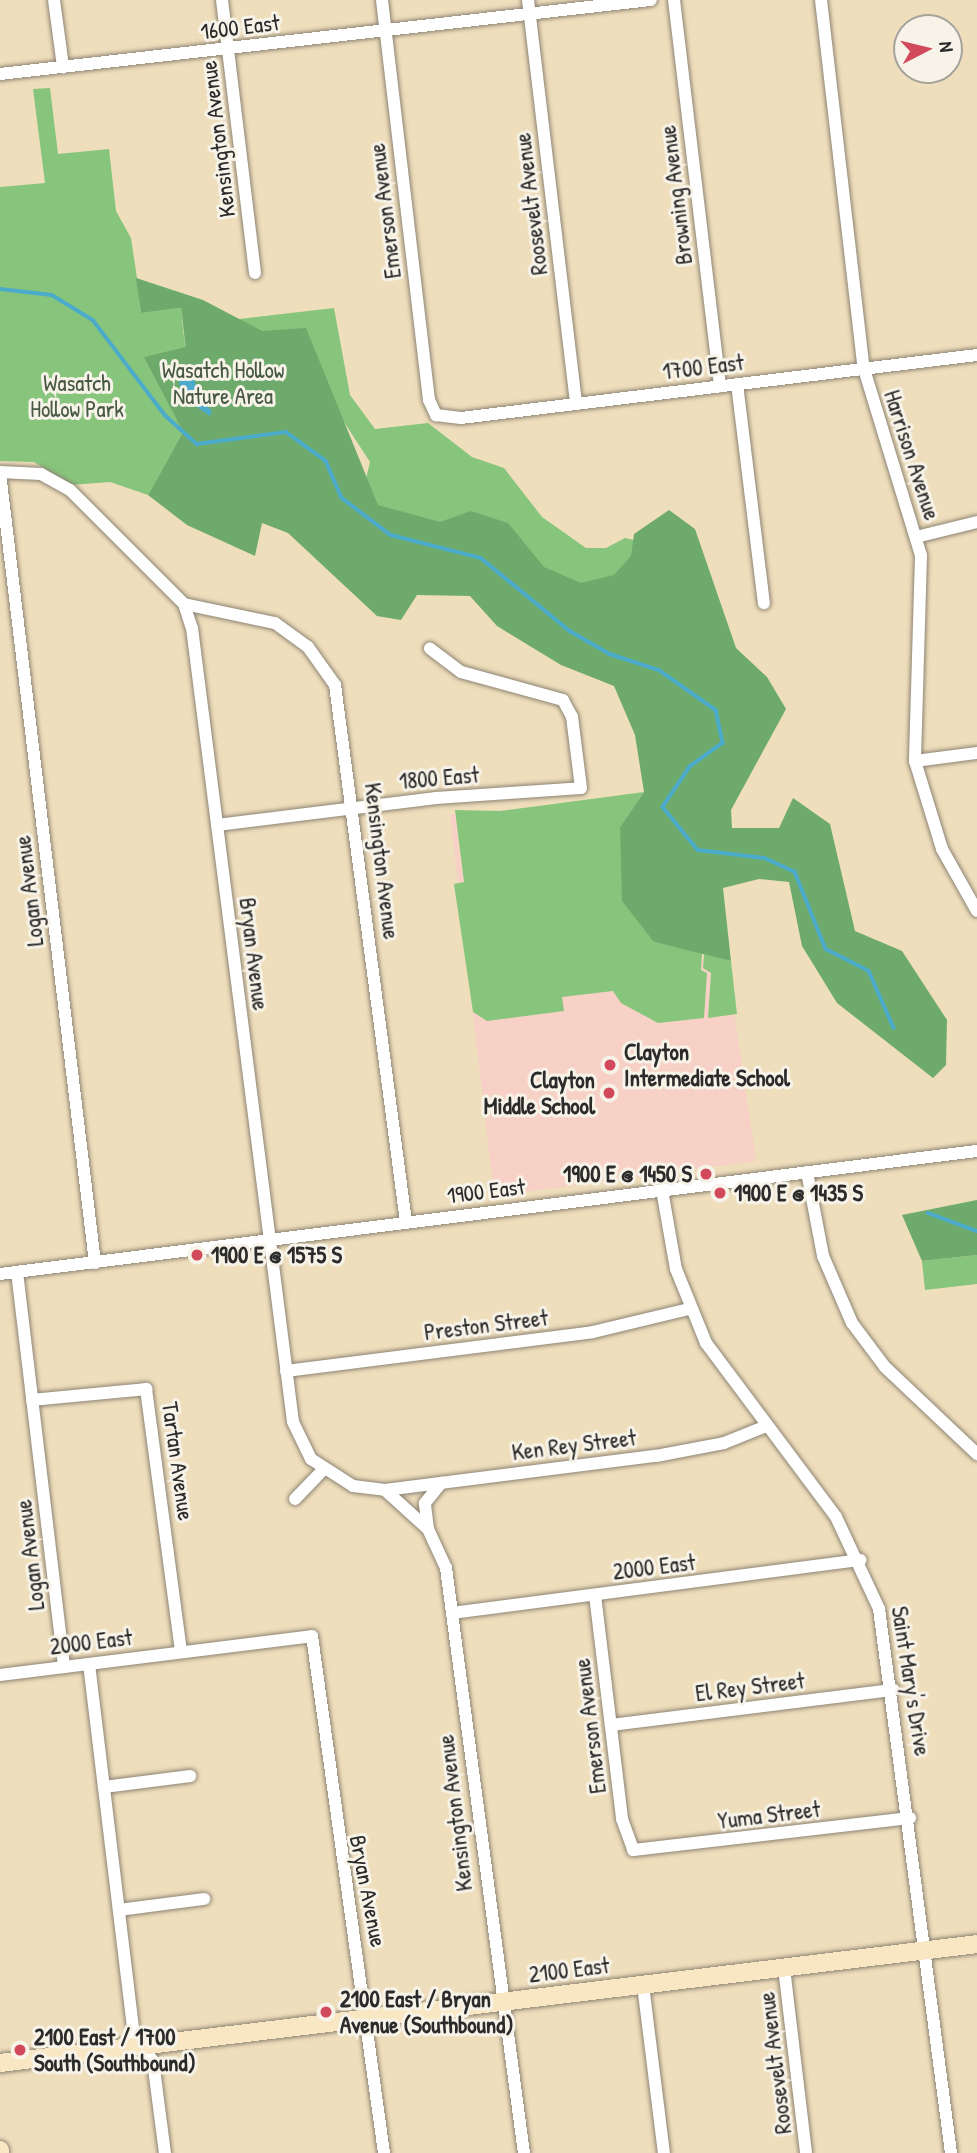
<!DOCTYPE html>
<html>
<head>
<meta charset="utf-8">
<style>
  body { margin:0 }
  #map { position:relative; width:977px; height:2153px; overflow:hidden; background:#efdebc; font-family:"Patrick Hand",sans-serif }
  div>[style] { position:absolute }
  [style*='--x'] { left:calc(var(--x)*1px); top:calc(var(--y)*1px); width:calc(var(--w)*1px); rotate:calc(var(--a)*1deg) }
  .built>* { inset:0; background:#f7d1c6 }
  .green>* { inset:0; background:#87c57c }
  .forest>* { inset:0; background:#6daa6c }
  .water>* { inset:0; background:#4cabcb }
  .stream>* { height:3.5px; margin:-1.75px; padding:0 1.75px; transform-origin:1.75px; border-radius:1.75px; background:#4cabcb }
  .roads { filter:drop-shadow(0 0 2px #8d8474) drop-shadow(0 0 2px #8d8474) }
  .street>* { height:12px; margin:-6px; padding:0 6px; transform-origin:6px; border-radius:6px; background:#fff }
  .secondary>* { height:18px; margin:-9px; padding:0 9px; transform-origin:9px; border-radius:9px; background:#f9e7c3 }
  .dots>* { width:19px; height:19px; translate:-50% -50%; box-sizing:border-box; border:4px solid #f7f3e8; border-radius:50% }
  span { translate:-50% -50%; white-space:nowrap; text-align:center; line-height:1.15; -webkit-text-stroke:6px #f7f3e8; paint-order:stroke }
  .street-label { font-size:23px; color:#2b2b2b }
  .park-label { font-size:23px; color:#475943 }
  .poi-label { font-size:23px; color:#2b2b2b; font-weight:700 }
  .left { translate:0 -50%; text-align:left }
  .right { translate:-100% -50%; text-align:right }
  .north { position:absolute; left:893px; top:14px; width:70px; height:70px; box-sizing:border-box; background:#f7f3e8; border:2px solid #a5a39c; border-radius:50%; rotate:83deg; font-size:19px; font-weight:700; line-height:28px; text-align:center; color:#2b2b2b }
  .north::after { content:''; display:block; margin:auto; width:24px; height:32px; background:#d1495b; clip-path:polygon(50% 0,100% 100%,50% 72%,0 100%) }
</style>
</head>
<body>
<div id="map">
  <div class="built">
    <i style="clip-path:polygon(589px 802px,620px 827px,654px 942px,728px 970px,756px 1161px,494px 1196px,450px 815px)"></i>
  </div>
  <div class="green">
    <i style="clip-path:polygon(evenodd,50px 88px,58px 154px,109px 149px,116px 211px,131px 238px,137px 278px,231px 320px,334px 308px,350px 395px,375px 429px,428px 423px,472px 457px,504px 468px,542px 517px,586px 548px,606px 548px,625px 538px,638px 541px,671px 628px,439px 523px,376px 507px,365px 483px,370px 462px,344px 422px,183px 349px,145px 357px,183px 432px,148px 495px,110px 482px,70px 485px,34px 462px,0 461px,0 187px,45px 183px,33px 89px,50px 88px,139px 299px,182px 306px,185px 347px,181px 308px,141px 313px,139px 299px)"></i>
    <i style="clip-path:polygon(644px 792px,620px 827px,654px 942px,702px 953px,701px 970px,707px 973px,704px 1018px,658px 1023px,621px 1003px,613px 991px,562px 997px,564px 1011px,487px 1021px,473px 1012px,454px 884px,464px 882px,455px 810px,500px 811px)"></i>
    <i style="clip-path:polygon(704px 954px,731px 961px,737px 1014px,708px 1018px,711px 973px,703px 968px)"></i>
    <i style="clip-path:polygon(977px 1255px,977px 1284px,925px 1290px,922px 1261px)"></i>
  </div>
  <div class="forest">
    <i style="clip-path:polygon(136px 278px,203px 300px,262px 331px,306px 328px,378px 505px,440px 522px,471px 511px,508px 523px,544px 567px,581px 583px,614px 575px,631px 556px,634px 534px,669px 510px,695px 529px,736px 648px,767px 677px,786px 709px,731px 810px,732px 828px,779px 828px,793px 798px,830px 824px,855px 931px,902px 951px,947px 1020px,946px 1065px,933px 1078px,837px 1003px,802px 946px,789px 882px,759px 879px,723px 888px,731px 961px,654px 942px,622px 901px,620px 827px,644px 792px,635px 735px,614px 686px,561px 665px,497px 626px,470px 596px,417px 595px,401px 620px,377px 616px,288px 533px,262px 523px,255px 556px,187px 525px,148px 495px,183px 432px,144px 357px,186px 347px,181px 308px,141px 313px)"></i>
    <i style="clip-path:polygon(977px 1200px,977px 1255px,922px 1261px,902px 1215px)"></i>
  </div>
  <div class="water">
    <i style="clip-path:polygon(192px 372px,200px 399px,212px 411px,210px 416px,182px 397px,178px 377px)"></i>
  </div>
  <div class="stream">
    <i style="--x:0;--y:289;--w:52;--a:6.6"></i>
    <i style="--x:52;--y:295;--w:48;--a:31.4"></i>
    <i style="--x:93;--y:320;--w:121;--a:52.8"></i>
    <i style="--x:166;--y:416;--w:42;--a:42.1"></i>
    <i style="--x:197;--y:444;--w:90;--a:-7.7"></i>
    <i style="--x:286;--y:432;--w:49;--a:35.9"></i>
    <i style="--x:326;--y:461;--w:40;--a:66.6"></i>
    <i style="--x:342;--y:498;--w:61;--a:37.1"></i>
    <i style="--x:391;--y:535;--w:93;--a:14.3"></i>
    <i style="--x:481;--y:558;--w:115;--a:39.4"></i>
    <i style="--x:570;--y:631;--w:46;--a:29.9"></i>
    <i style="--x:610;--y:654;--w:52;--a:18.1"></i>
    <i style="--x:659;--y:670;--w:70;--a:35.1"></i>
    <i style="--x:716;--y:710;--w:34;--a:78"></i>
    <i style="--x:723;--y:743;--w:41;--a:144"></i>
    <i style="--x:690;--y:767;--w:48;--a:124"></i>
    <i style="--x:663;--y:807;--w:55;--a:50.9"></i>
    <i style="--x:698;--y:850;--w:67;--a:6.8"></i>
    <i style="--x:765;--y:858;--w:33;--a:25"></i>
    <i style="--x:795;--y:872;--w:83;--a:68.1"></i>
    <i style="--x:826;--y:949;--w:48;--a:27.1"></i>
    <i style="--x:869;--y:971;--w:62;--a:66.3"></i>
    <i style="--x:928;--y:1213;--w:52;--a:20.2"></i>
  </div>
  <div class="roads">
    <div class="street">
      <i style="--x:54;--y:0;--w:68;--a:82.3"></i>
      <i style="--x:222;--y:0;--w:275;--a:83.1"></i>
      <i style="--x:382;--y:0;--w:403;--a:83.3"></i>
      <i style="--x:429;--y:400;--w:17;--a:65"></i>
      <i style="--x:436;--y:415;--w:25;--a:7"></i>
      <i style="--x:461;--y:418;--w:520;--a:-6.96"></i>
      <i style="--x:528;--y:0;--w:406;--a:83.2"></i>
      <i style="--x:674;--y:0;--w:389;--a:83.2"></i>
      <i style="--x:821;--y:0;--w:371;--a:83.4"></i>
      <i style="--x:864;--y:369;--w:195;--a:73"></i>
      <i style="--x:921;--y:556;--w:205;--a:91.7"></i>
      <i style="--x:915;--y:761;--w:92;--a:72.9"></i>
      <i style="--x:942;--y:849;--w:71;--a:60.6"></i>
      <i style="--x:0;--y:74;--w:655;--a:-6.49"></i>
      <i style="--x:737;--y:384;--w:221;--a:83"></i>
      <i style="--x:0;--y:472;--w:41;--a:2.8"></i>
      <i style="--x:41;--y:474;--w:33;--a:29"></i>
      <i style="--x:70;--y:490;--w:161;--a:45"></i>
      <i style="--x:184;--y:604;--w:25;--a:72"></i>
      <i style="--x:192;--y:628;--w:800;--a:82.75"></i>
      <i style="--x:293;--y:1422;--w:41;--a:64.1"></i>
      <i style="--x:311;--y:1459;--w:50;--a:32.7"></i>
      <i style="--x:353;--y:1486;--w:32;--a:7"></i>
      <i style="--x:385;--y:1490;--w:273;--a:-7.2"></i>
      <i style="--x:656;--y:1456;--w:69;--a:-10.8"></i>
      <i style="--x:724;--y:1443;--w:43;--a:-21.8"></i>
      <i style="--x:0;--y:473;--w:796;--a:83.14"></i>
      <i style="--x:916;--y:537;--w:63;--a:-13.8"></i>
      <i style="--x:184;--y:604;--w:93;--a:11.8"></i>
      <i style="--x:275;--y:623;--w:41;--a:36"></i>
      <i style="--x:308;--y:647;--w:47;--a:54.6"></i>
      <i style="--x:335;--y:685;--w:542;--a:82.47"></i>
      <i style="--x:915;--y:761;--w:63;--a:-7.4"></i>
      <i style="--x:217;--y:825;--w:221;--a:-7"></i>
      <i style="--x:436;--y:798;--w:145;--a:-3.9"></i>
      <i style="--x:581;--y:788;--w:72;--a:-97.2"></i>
      <i style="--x:572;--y:717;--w:19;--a:-118"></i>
      <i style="--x:563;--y:700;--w:106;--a:-164.6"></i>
      <i style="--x:461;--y:672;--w:39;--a:-143"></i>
      <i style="--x:807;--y:1172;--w:86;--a:79.2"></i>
      <i style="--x:823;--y:1256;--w:73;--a:66.6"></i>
      <i style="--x:852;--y:1323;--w:55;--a:53.1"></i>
      <i style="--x:885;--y:1367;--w:127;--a:43.4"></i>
      <i style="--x:662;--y:1190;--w:80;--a:80"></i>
      <i style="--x:676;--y:1269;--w:80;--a:67.9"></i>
      <i style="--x:706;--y:1343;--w:217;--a:53.2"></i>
      <i style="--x:836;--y:1517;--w:102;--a:64.9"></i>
      <i style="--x:879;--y:1609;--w:549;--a:82.46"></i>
      <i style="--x:17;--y:1272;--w:398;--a:83.2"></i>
      <i style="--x:0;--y:1274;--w:985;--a:-7.18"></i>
      <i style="--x:286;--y:1371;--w:309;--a:-7.2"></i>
      <i style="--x:593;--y:1332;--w:99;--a:-13.5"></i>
      <i style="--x:32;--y:1400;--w:115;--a:-5.5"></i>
      <i style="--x:146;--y:1389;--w:265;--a:82.4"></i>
      <i style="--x:385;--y:1490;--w:58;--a:42.2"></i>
      <i style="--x:428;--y:1529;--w:43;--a:65.2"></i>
      <i style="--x:446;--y:1568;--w:590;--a:82.41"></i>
      <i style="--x:295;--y:1499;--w:39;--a:-46"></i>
      <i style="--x:428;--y:1529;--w:26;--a:-97"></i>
      <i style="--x:425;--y:1503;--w:26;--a:-51"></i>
      <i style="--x:595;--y:1595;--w:226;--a:83.1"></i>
      <i style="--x:622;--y:1819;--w:33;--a:70"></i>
      <i style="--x:633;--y:1850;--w:279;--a:-6.6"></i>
      <i style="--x:452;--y:1613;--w:412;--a:-7.4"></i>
      <i style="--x:89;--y:1664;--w:374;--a:83.1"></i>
      <i style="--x:134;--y:2035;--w:32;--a:54"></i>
      <i style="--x:153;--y:2061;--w:93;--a:82.6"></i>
      <i style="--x:0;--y:1675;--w:314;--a:-7.1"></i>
      <i style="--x:312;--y:1636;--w:522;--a:82.07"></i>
      <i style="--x:611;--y:1725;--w:285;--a:-7.1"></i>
      <i style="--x:104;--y:1787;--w:87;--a:-7.3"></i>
      <i style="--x:119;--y:1910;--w:86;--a:-7.4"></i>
      <i style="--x:784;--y:1968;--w:186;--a:83.2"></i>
      <i style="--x:643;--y:1985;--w:169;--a:82.9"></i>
    </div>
    <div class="secondary">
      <i style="--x:0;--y:2063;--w:984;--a:-6.94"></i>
      <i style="--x:0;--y:2150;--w:3;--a:90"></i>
    </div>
  </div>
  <div class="dots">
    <i style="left:610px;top:1065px;background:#d1495b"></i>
    <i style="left:609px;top:1093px;background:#d1495b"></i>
    <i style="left:706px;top:1174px;background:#d1495b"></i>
    <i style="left:720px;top:1193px;background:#d1495b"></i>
    <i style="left:197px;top:1255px;background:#d1495b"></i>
    <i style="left:326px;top:2012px;background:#d1495b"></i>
    <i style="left:20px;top:2050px;background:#d1495b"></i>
  </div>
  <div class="street-label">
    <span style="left:240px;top:27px;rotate:-7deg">1600 East</span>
    <span style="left:218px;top:139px;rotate:-97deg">Kensington Avenue</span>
    <span style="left:676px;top:195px;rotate:-97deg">Browning Avenue</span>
    <span style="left:531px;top:204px;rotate:-97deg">Roosevelt Avenue</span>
    <span style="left:385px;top:211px;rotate:-97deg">Emerson Avenue</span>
    <span style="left:703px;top:367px;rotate:-7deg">1700 East</span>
    <span style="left:912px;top:455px;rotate:72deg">Harrison Avenue</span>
    <span style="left:439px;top:778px;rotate:-5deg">1800 East</span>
    <span style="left:382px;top:861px;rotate:83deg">Kensington Avenue</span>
    <span style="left:29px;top:891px;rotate:-97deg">Logan Avenue</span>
    <span style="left:254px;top:954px;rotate:83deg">Bryan Avenue</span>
    <span style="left:486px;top:1191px;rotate:-7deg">1900 East</span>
    <span style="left:486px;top:1325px;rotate:-7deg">Preston Street</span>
    <span style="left:574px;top:1445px;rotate:-7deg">Ken Rey Street</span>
    <span style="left:178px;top:1461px;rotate:82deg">Tartan Avenue</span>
    <span style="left:30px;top:1555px;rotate:-97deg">Logan Avenue</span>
    <span style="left:654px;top:1567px;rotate:-7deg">2000 East</span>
    <span style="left:91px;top:1642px;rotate:-7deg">2000 East</span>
    <span style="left:911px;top:1681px;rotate:81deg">Saint Mary's Drive</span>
    <span style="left:750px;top:1687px;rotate:-7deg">El Rey Street</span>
    <span style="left:590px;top:1726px;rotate:-97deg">Emerson Avenue</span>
    <span style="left:455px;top:1813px;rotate:-97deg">Kensington Avenue</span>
    <span style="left:769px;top:1815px;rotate:-7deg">Yuma Street</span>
    <span style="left:368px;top:1891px;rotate:79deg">Bryan Avenue</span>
    <span style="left:569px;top:1970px;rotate:-7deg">2100 East</span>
    <span style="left:775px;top:2063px;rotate:-97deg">Roosevelt Avenue</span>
  </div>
  <div class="park-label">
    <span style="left:223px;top:383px">Wasatch Hollow<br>Nature Area</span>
    <span style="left:77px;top:396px">Wasatch<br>Hollow Park</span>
  </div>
  <div class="poi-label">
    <span class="left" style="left:624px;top:1065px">Clayton<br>Intermediate School</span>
    <span class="right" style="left:595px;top:1093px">Clayton<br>Middle School</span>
    <span class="right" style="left:692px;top:1174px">1900 E @ 1450 S</span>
    <span class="left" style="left:734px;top:1193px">1900 E @ 1435 S</span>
    <span class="left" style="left:211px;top:1255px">1900 E @ 1575 S</span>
    <span class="left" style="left:340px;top:2012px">2100 East / Bryan<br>Avenue (Southbound)</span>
    <span class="left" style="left:34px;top:2050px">2100 East / 1700<br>South (Southbound)</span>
  </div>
  <div class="north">N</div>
</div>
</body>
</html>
